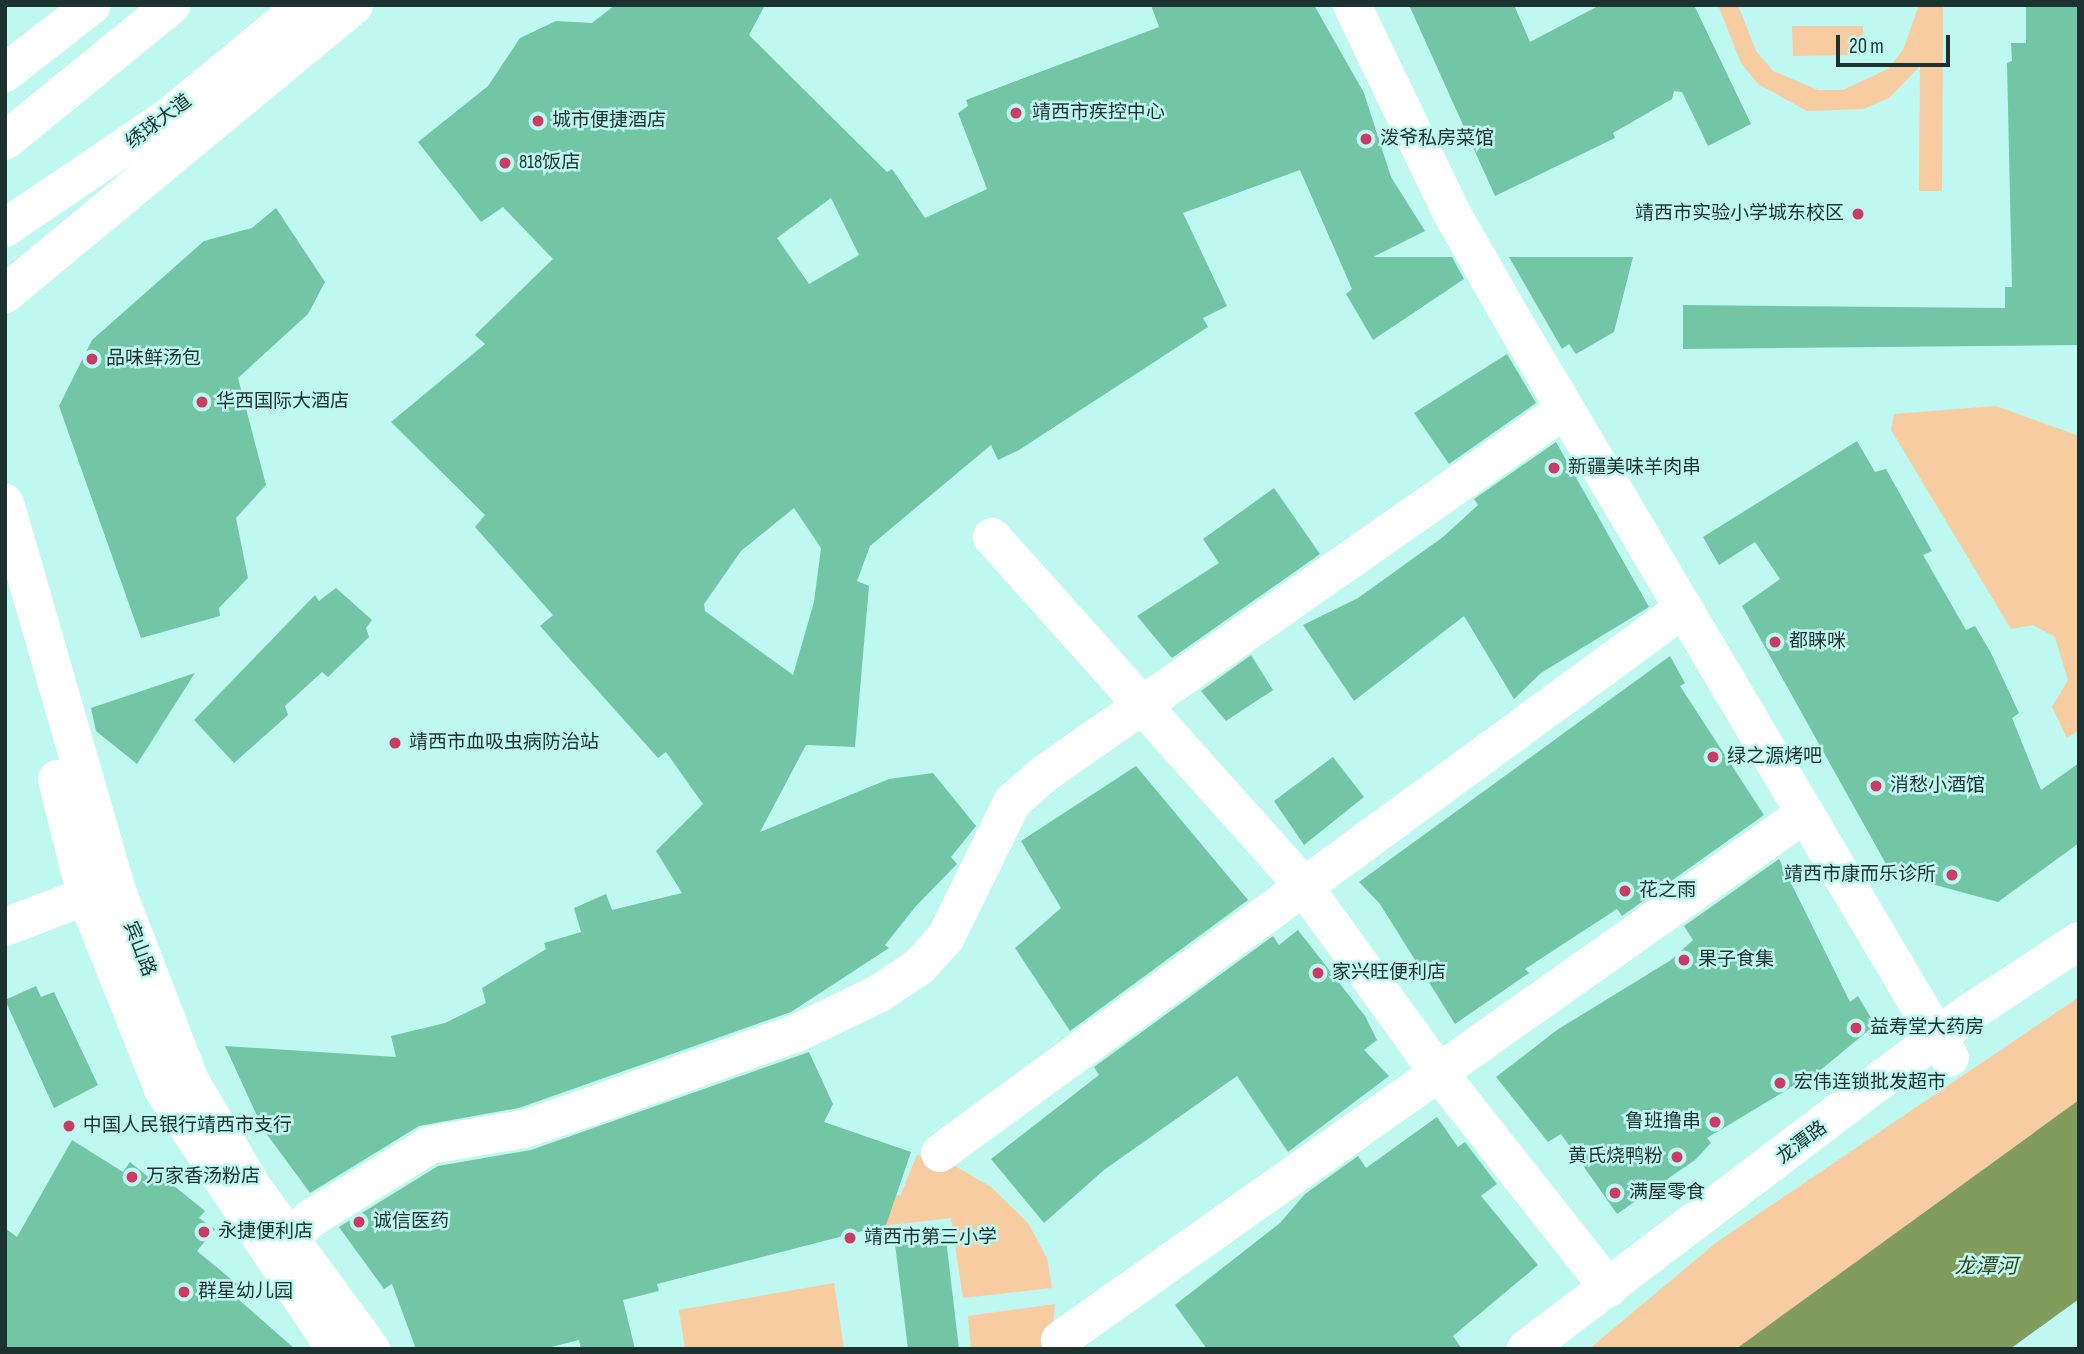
<!DOCTYPE html>
<html>
<head>
<meta charset="utf-8">
<style>
  body { margin:0 }
  #map { position:relative; width:2084px; height:1354px; overflow:hidden; background:#bff7f1; font-family:"Sofia Sans Condensed","Noto Sans SC",sans-serif }
  div>[style] { position:absolute }
  [style*='--x'] { left:calc(var(--x)*1px); top:calc(var(--y)*1px); width:calc(var(--w)*1px); rotate:calc(var(--a)*1deg) }
  .green>* { inset:0; background:#f7cca0 }
  .water>* { inset:0; background:#819c5b }
  .building>* { inset:0; background:#72c6a6 }
  .minor>* { height:38px; margin:-19px; padding:0 19px; transform-origin:19px; border-radius:19px; background:#fff }
  .major>* { height:38px; margin:-19px; padding:0 19px; transform-origin:19px; border-radius:19px; background:#fff }
  .dots>* { width:19px; height:19px; translate:-50% -50%; box-sizing:border-box; border:4px solid #bff7f1; border-radius:50% }
  span { translate:-50% -50%; white-space:nowrap; text-align:center; line-height:1.15; -webkit-text-stroke:5px #bff7f1; paint-order:stroke }
  .poi-label { font-size:19px; color:#1b3230 }
  .left { translate:0 -50%; text-align:left }
  .right { translate:-100% -50%; text-align:right }
  .street-label { font-size:19px; color:#1b3230 }
  .water-label { font-size:21px; color:#324415; font-style:italic }
  .frame { position:absolute; inset:0; border:7px solid #1b3230; pointer-events:none }
  .scale { position:absolute; left:1836px; top:35px; width:114px; height:32px; box-sizing:border-box; border:4px solid #1b3230; border-top:0; padding-left:9px; font-size:21px; line-height:24px; white-space:nowrap; color:#1b3230; -webkit-text-stroke:5px #bff7f1; paint-order:stroke }
</style>
</head>
<body>
<div id="map">
  <div class="green">
    <i style="clip-path:polygon(1718px 5px,1738px 5px,1756px 51px,1773px 71px,1818px 90px,1843px 90px,1888px 69px,1903px 50px,1919px 5px,1943px 5px,1942px 191px,1919px 191px,1920px 66px,1889px 98px,1863px 109px,1807px 111px,1758px 84px,1741px 63px)"></i>
    <i style="clip-path:polygon(1792px 26px,1863px 26px,1863px 55px,1793px 56px)"></i>
    <i style="clip-path:polygon(1996px 406px,2079px 436px,2079px 730px,2067px 738px,2052px 707px,2068px 680px,2055px 637px,2033px 625px,2011px 629px,1891px 430px,1894px 414px)"></i>
    <i style="clip-path:polygon(2079px 997px,2079px 1298px,2003px 1349px,1589px 1349px,1717px 1242px)"></i>
    <i style="clip-path:polygon(917px 1155px,955px 1166px,991px 1187px,1028px 1223px,1047px 1258px,1052px 1288px,963px 1298px,951px 1218px,866px 1228px,859px 1186px,900px 1196px)"></i>
    <i style="clip-path:polygon(834px 1283px,844px 1349px,685px 1349px,679px 1310px)"></i>
    <i style="clip-path:polygon(1055px 1304px,1052px 1335px,1042px 1349px,971px 1349px,968px 1316px)"></i>
  </div>
  <div class="water">
    <i style="clip-path:polygon(2079px 1100px,2079px 1299px,2010px 1349px,1736px 1349px)"></i>
  </div>
  <div class="building">
    <i style="clip-path:polygon(evenodd,615px 5px,765px 5px,749px 35px,887px 172px,892px 169px,925px 218px,987px 189px,958px 113px,968px 106px,966px 100px,1159px 27px,1151px 5px,1314px 5px,1364px 93px,1391px 177px,1425px 231px,1373px 257px,1452px 257px,1464px 279px,1373px 340px,1346px 294px,1352px 289px,1300px 170px,1183px 213px,1227px 306px,1203px 318px,1208px 327px,1019px 450px,998px 460px,991px 445px,870px 546px,857px 581px,869px 586px,855px 747px,806px 745px,760px 832px,889px 779px,933px 773px,976px 826px,951px 857px,957px 864px,916px 906px,885px 945px,889px 948px,791px 1012px,519px 1108px,419px 1126px,310px 1193px,263px 1129px,225px 1046px,396px 1057px,391px 1036px,445px 1023px,486px 1003px,482px 988px,546px 949px,544px 943px,581px 932px,574px 908px,606px 894px,612px 910px,682px 893px,656px 851px,703px 804px,666px 752px,658px 758px,540px 626px,553px 615px,475px 527px,485px 515px,391px 422px,485px 344px,475px 335px,553px 259px,503px 207px,481px 222px,418px 142px,488px 86px,520px 38px,556px 21px,592px 23px,615px 5px,831px 198px,859px 255px,809px 284px,777px 238px,831px 198px,615px 5px,794px 508px,821px 548px,814px 602px,793px 675px,705px 611px,704px 604px,741px 551px,794px 508px)"></i>
    <i style="clip-path:polygon(1409px 5px,1514px 5px,1530px 42px,1600px 5px,1694px 5px,1751px 124px,1708px 146px,1682px 92px,1674px 91px,1672px 99px,1613px 133px,1615px 138px,1495px 196px)"></i>
    <i style="clip-path:polygon(2026px 5px,2079px 5px,2079px 345px,1683px 349px,1683px 305px,2005px 308px,2005px 287px,2012px 287px,2007px 63px,2012px 61px,2011px 43px,2026px 43px)"></i>
    <i style="clip-path:polygon(276px 208px,325px 282px,308px 314px,238px 378px,266px 485px,236px 518px,248px 578px,219px 608px,220px 616px,141px 638px,59px 406px,92px 340px,204px 241px,252px 228px)"></i>
    <i style="clip-path:polygon(1509px 257px,1633px 257px,1614px 332px,1576px 354px,1569px 344px,1562px 349px)"></i>
    <i style="clip-path:polygon(1507px 354px,1536px 403px,1449px 464px,1414px 413px)"></i>
    <i style="clip-path:polygon(1857px 441px,1875px 472px,1886px 469px,1932px 551px,1923px 555px,1966px 630px,1975px 626px,1990px 651px,2019px 713px,2012px 718px,2041px 790px,2079px 763px,2079px 843px,1998px 902px,1891px 873px,1742px 606px,1780px 579px,1755px 542px,1719px 565px,1703px 537px)"></i>
    <i style="clip-path:polygon(1556px 442px,1649px 607px,1541px 673px,1514px 699px,1464px 616px,1354px 701px,1303px 625px,1358px 598px,1443px 537px,1478px 505px,1474px 499px)"></i>
    <i style="clip-path:polygon(1274px 488px,1320px 554px,1172px 658px,1137px 616px,1219px 563px,1203px 539px)"></i>
    <i style="clip-path:polygon(336px 588px,372px 620px,366px 628px,369px 637px,328px 677px,322px 672px,285px 706px,288px 715px,234px 763px,194px 720px,315px 595px,319px 601px)"></i>
    <i style="clip-path:polygon(1251px 655px,1273px 690px,1226px 721px,1201px 691px)"></i>
    <i style="clip-path:polygon(1670px 656px,1685px 683px,1680px 686px,1764px 815px,1622px 916px,1617px 909px,1525px 969px,1529px 973px,1455px 1024px,1380px 904px,1359px 882px)"></i>
    <i style="clip-path:polygon(195px 673px,137px 764px,96px 731px,91px 708px)"></i>
    <i style="clip-path:polygon(1333px 757px,1364px 797px,1304px 845px,1274px 801px)"></i>
    <i style="clip-path:polygon(1136px 766px,1248px 900px,1070px 1031px,1015px 948px,1061px 908px,1021px 841px)"></i>
    <i style="clip-path:polygon(1779px 859px,1850px 1002px,1858px 996px,1875px 1025px,1823px 1068px,1707px 1138px,1711px 1143px,1695px 1160px,1617px 1214px,1561px 1134px,1548px 1142px,1496px 1077px,1557px 1030px,1671px 960px,1693px 940px,1684px 926px)"></i>
    <i style="clip-path:polygon(1298px 930px,1365px 1016px,1377px 1040px,1364px 1050px,1389px 1076px,1288px 1152px,1237px 1076px,1104px 1170px,1044px 1223px,991px 1159px,1099px 1075px,1094px 1067px,1273px 936px,1279px 945px)"></i>
    <i style="clip-path:polygon(36px 986px,41px 997px,54px 992px,98px 1085px,54px 1108px,5px 1000px)"></i>
    <i style="clip-path:polygon(809px 1052px,833px 1104px,824px 1122px,911px 1152px,886px 1225px,657px 1284px,659px 1291px,623px 1300px,635px 1349px,581px 1349px,579px 1340px,543px 1349px,416px 1349px,392px 1284px,384px 1289px,339px 1227px,438px 1166px,531px 1150px)"></i>
    <i style="clip-path:polygon(1437px 1117px,1458px 1147px,1465px 1142px,1497px 1184px,1481px 1196px,1538px 1265px,1453px 1336px,1462px 1349px,1207px 1349px,1175px 1305px,1280px 1223px,1305px 1194px,1358px 1156px,1366px 1168px)"></i>
    <i style="clip-path:polygon(72px 1140px,123px 1172px,130px 1162px,153px 1181px,158px 1173px,205px 1211px,199px 1218px,215px 1229px,197px 1251px,237px 1284px,230px 1292px,295px 1349px,5px 1349px,5px 1228px,17px 1237px)"></i>
    <i style="clip-path:polygon(945px 1231px,959px 1349px,908px 1349px,894px 1236px)"></i>
  </div>
  <div class="minor">
    <i style="--x:1352;--y:5;--w:227;--a:64.4"></i>
    <i style="--x:1450;--y:210;--w:137;--a:60.3"></i>
    <i style="--x:1518;--y:329;--w:847;--a:59.35"></i>
    <i style="--x:5;--y:73;--w:110;--a:-38"></i>
    <i style="--x:5;--y:294;--w:453;--a:-39.6"></i>
    <i style="--x:992;--y:537;--w:465;--a:48.2"></i>
    <i style="--x:1302;--y:884;--w:233;--a:54.1"></i>
    <i style="--x:1439;--y:1073;--w:274;--a:51.7"></i>
    <i style="--x:5;--y:927;--w:87;--a:-20.9"></i>
    <i style="--x:940;--y:1153;--w:921;--a:-36.21"></i>
    <i style="--x:292;--y:1238;--w:26;--a:-47"></i>
    <i style="--x:310;--y:1219;--w:141;--a:-31.7"></i>
    <i style="--x:430;--y:1145;--w:95;--a:-9.7"></i>
    <i style="--x:524;--y:1129;--w:65;--a:-18.7"></i>
    <i style="--x:586;--y:1108;--w:226;--a:-19.6"></i>
    <i style="--x:799;--y:1032;--w:88;--a:-25.7"></i>
    <i style="--x:878;--y:994;--w:50;--a:-33.7"></i>
    <i style="--x:920;--y:966;--w:39;--a:-48"></i>
    <i style="--x:946;--y:937;--w:150;--a:-63.9"></i>
    <i style="--x:1012;--y:802;--w:43;--a:-41.2"></i>
    <i style="--x:1044;--y:774;--w:635;--a:-34.99"></i>
    <i style="--x:1060;--y:1340;--w:913;--a:-35.24"></i>
  </div>
  <div class="major">
    <i style="--x:5;--y:141;--w:215;--a:-39.2"></i>
    <i style="--x:5;--y:228;--w:199;--a:-34.2"></i>
    <i style="--x:170;--y:116;--w:174;--a:-39.6"></i>
    <i style="--x:5;--y:503;--w:401;--a:73.9"></i>
    <i style="--x:116;--y:888;--w:207;--a:69"></i>
    <i style="--x:190;--y:1081;--w:124;--a:59.5"></i>
    <i style="--x:253;--y:1188;--w:200;--a:53.8"></i>
    <i style="--x:57;--y:779;--w:121;--a:76.1"></i>
    <i style="--x:86;--y:896;--w:208;--a:68.2"></i>
    <i style="--x:163;--y:1089;--w:312;--a:56.5"></i>
    <i style="--x:1526;--y:1349;--w:556;--a:-37.18"></i>
    <i style="--x:1969;--y:1013;--w:131;--a:-33.2"></i>
  </div>
  <div class="dots">
    <i style="left:1016px;top:113px;background:#ca3c65"></i>
    <i style="left:538px;top:121px;background:#ca3c65"></i>
    <i style="left:1366px;top:139px;background:#ca3c65"></i>
    <i style="left:505px;top:163px;background:#ca3c65"></i>
    <i style="left:1858px;top:214px;background:#ca3c65"></i>
    <i style="left:92px;top:359px;background:#ca3c65"></i>
    <i style="left:202px;top:402px;background:#ca3c65"></i>
    <i style="left:1554px;top:468px;background:#ca3c65"></i>
    <i style="left:1775px;top:642px;background:#ca3c65"></i>
    <i style="left:395px;top:743px;background:#ca3c65"></i>
    <i style="left:1713px;top:757px;background:#ca3c65"></i>
    <i style="left:1876px;top:786px;background:#ca3c65"></i>
    <i style="left:1952px;top:875px;background:#ca3c65"></i>
    <i style="left:1625px;top:891px;background:#ca3c65"></i>
    <i style="left:1684px;top:960px;background:#ca3c65"></i>
    <i style="left:1318px;top:973px;background:#ca3c65"></i>
    <i style="left:1856px;top:1028px;background:#ca3c65"></i>
    <i style="left:1780px;top:1083px;background:#ca3c65"></i>
    <i style="left:1715px;top:1122px;background:#ca3c65"></i>
    <i style="left:69px;top:1126px;background:#ca3c65"></i>
    <i style="left:1677px;top:1157px;background:#ca3c65"></i>
    <i style="left:132px;top:1177px;background:#ca3c65"></i>
    <i style="left:1615px;top:1193px;background:#ca3c65"></i>
    <i style="left:359px;top:1222px;background:#ca3c65"></i>
    <i style="left:204px;top:1232px;background:#ca3c65"></i>
    <i style="left:850px;top:1238px;background:#ca3c65"></i>
    <i style="left:184px;top:1292px;background:#ca3c65"></i>
  </div>
  <div class="poi-label">
    <span class="left" style="left:1032px;top:113px">靖西市疾控中心</span>
    <span class="left" style="left:552px;top:121px">城市便捷酒店</span>
    <span class="left" style="left:1380px;top:139px">泼爷私房菜馆</span>
    <span class="left" style="left:519px;top:163px">818饭店</span>
    <span class="right" style="left:1844px;top:214px">靖西市实验小学城东校区</span>
    <span class="left" style="left:106px;top:359px">品味鲜汤包</span>
    <span class="left" style="left:216px;top:402px">华西国际大酒店</span>
    <span class="left" style="left:1568px;top:468px">新疆美味羊肉串</span>
    <span class="left" style="left:1789px;top:642px">都睐咪</span>
    <span class="left" style="left:409px;top:743px">靖西市血吸虫病防治站</span>
    <span class="left" style="left:1727px;top:757px">绿之源烤吧</span>
    <span class="left" style="left:1890px;top:786px">消愁小酒馆</span>
    <span class="right" style="left:1936px;top:875px">靖西市康而乐诊所</span>
    <span class="left" style="left:1639px;top:891px">花之雨</span>
    <span class="left" style="left:1698px;top:960px">果子食集</span>
    <span class="left" style="left:1332px;top:973px">家兴旺便利店</span>
    <span class="left" style="left:1870px;top:1028px">益寿堂大药房</span>
    <span class="left" style="left:1794px;top:1083px">宏伟连锁批发超市</span>
    <span class="right" style="left:1701px;top:1122px">鲁班撸串</span>
    <span class="left" style="left:83px;top:1126px">中国人民银行靖西市支行</span>
    <span class="right" style="left:1663px;top:1157px">黄氏烧鸭粉</span>
    <span class="left" style="left:146px;top:1177px">万家香汤粉店</span>
    <span class="left" style="left:1629px;top:1193px">满屋零食</span>
    <span class="left" style="left:373px;top:1222px">诚信医药</span>
    <span class="left" style="left:218px;top:1232px">永捷便利店</span>
    <span class="left" style="left:864px;top:1238px">靖西市第三小学</span>
    <span class="left" style="left:198px;top:1292px">群星幼儿园</span>
  </div>
  <div class="street-label">
    <span style="left:159px;top:122px;rotate:-37deg">绣球大道</span>
    <span style="left:139px;top:949px;rotate:69deg">宾山路</span>
    <span style="left:1802px;top:1143px;rotate:-37deg">龙潭路</span>
  </div>
  <div class="water-label">
    <span style="left:1986px;top:1267px">龙潭河</span>
  </div>
  <div class="frame"></div>
  <div class="scale">20 m</div>
</div>
</body>
</html>
